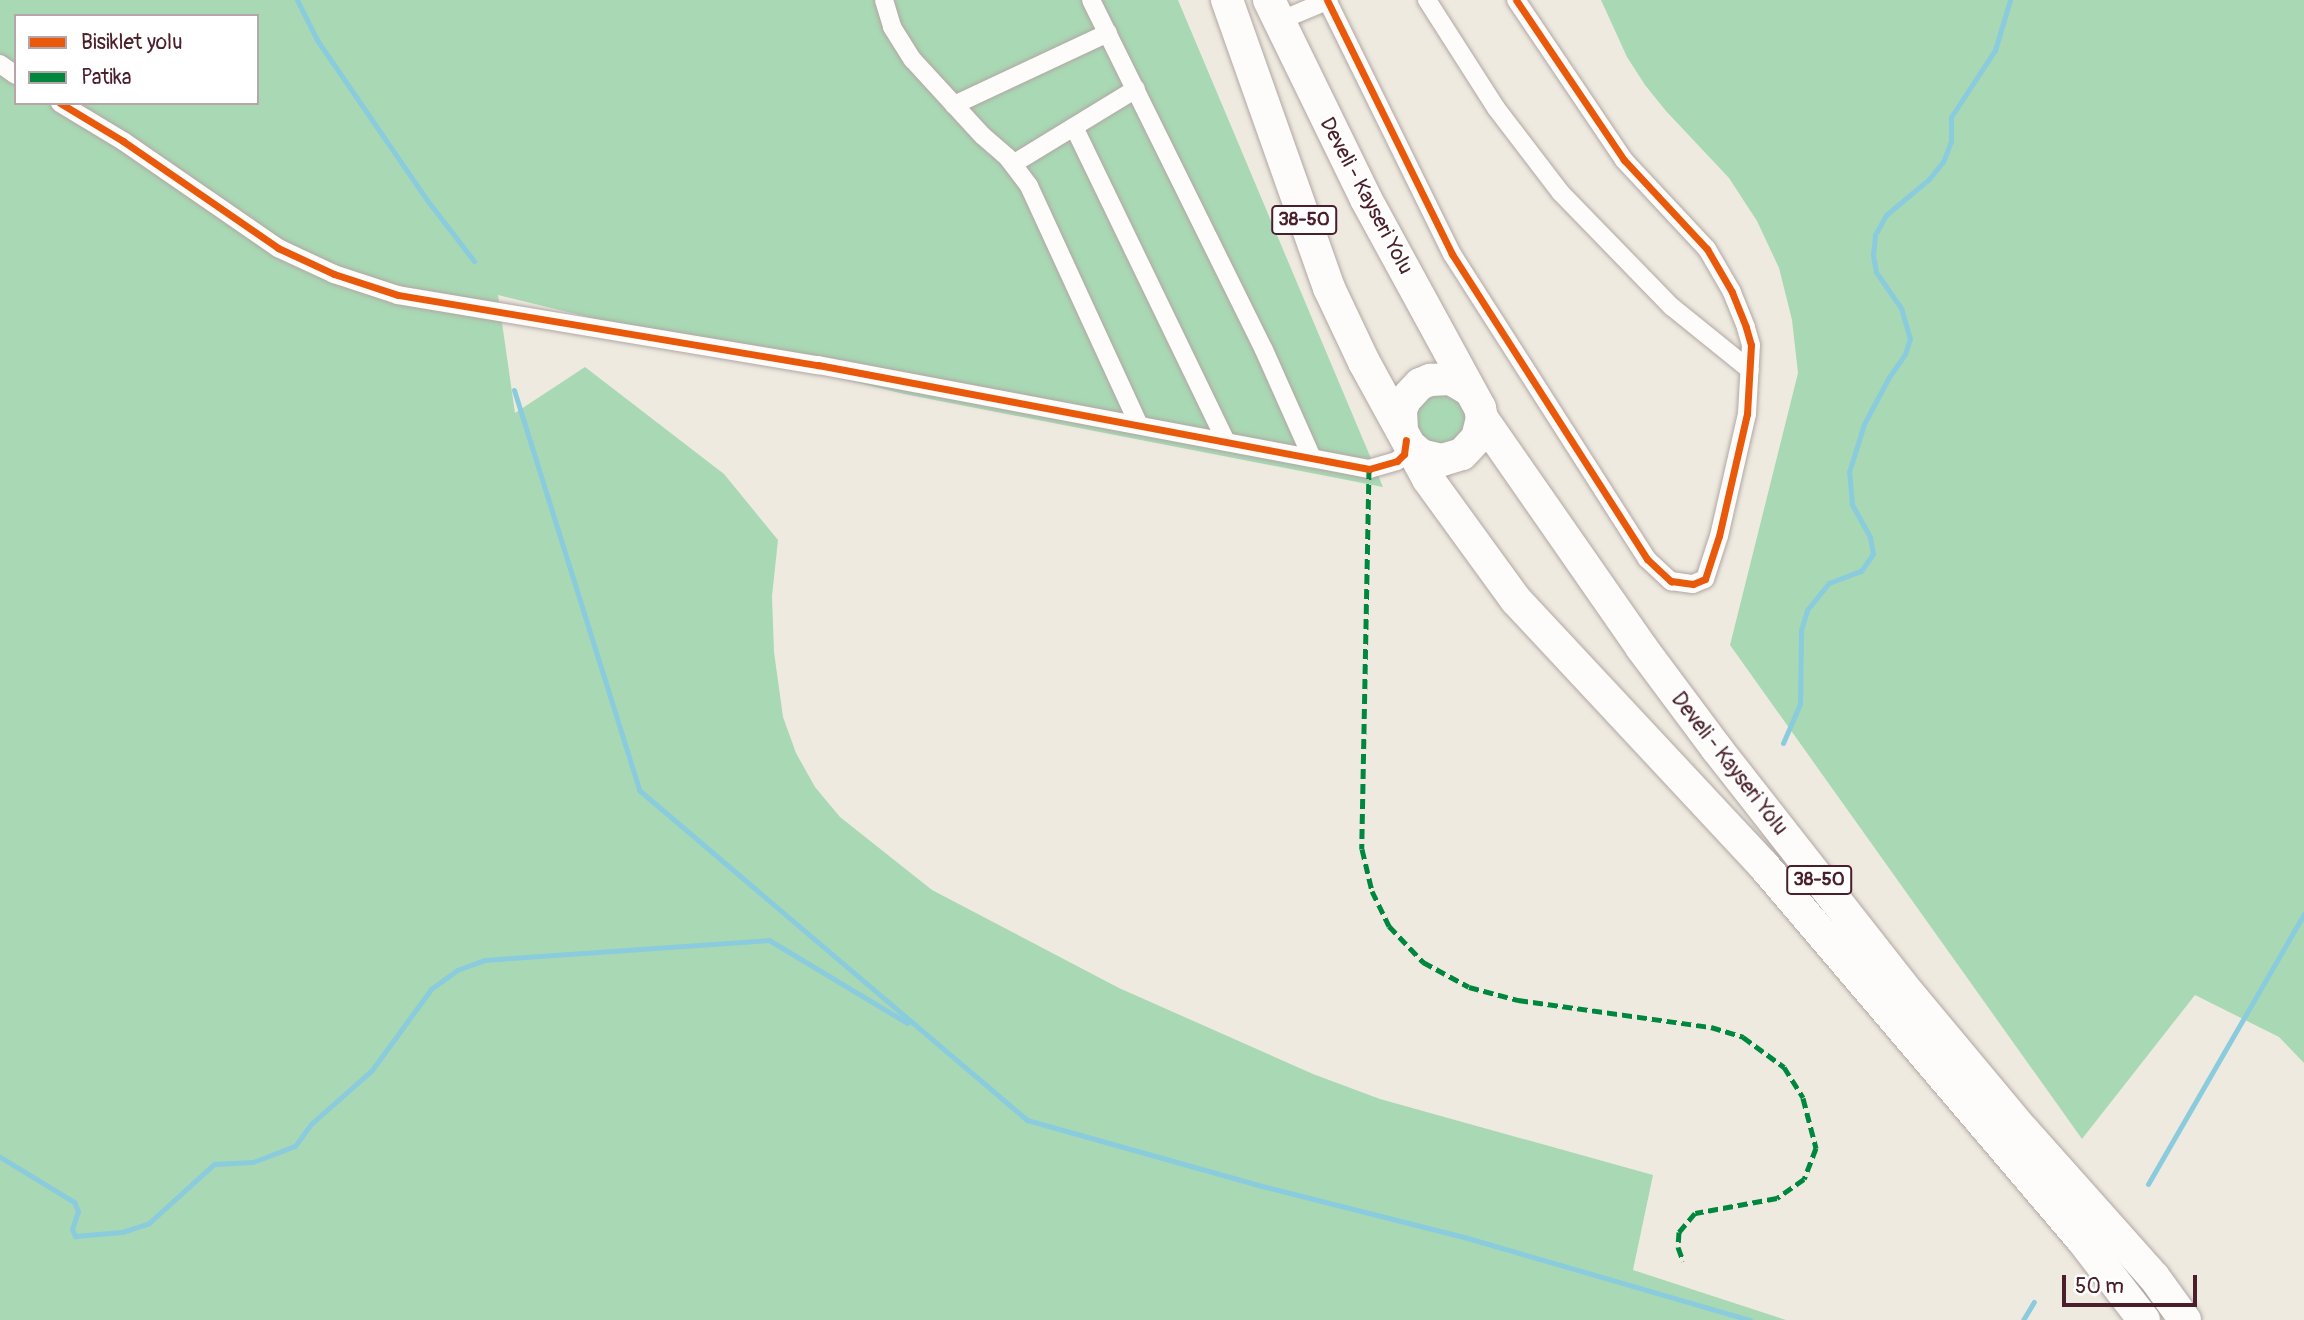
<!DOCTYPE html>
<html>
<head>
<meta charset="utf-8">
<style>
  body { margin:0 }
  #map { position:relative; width:2304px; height:1320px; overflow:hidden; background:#efeae0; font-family:Pangolin,sans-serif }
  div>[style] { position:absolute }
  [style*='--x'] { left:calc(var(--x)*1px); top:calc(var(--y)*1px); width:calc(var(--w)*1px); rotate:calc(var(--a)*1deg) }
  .green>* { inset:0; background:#a9d8b4 }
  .stream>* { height:5px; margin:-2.5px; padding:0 2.5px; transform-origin:2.5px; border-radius:2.5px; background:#8accde }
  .roads { filter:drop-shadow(0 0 2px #b0a7a3) drop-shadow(0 0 2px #b0a7a3) }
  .street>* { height:18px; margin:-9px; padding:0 9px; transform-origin:9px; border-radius:9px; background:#fdfcfa }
  .highway>* { height:32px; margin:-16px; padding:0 16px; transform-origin:16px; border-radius:16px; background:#fdfcfa }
  .quiet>* { height:5px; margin-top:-2.5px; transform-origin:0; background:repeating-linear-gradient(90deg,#00873e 0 10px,transparent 0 15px) }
  .cycleway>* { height:7px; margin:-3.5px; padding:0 3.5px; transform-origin:3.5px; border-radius:3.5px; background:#e8590c }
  span { translate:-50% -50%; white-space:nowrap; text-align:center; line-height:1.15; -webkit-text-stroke:5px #fff; paint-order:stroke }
  .shield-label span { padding:2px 5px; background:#fff; border:2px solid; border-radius:5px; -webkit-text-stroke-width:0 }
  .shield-label { font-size:19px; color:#4a1f2b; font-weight:700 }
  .street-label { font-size:21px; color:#4a1f2b }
  .legend { position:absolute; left:14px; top:14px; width:245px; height:91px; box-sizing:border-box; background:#fff; border:2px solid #b7a5aa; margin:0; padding:9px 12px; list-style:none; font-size:21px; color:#4a1f2b }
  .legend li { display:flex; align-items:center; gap:14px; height:35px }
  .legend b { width:35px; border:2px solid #b7a5aa }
  .scale { position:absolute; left:2062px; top:1275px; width:135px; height:32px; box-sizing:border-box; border:4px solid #4a1f2b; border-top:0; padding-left:9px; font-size:21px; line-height:24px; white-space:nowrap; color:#4a1f2b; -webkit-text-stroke:5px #fff; paint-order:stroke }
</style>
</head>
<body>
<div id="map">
  <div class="green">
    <i style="clip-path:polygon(evenodd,0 0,1178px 0,1383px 487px,904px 394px,498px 295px,515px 413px,585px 367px,724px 474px,778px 540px,772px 596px,774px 652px,783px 717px,796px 753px,815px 787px,840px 817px,932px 890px,1119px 988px,1313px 1074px,1380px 1099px,1653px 1175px,1633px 1270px,1786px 1320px,0 1320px,0 0,16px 16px,257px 16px,257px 103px,16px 103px,16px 16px)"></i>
    <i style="clip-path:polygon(1601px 0,2304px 0,2304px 1063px,2279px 1037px,2195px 995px,2082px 1139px,1730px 645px,1798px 373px,1792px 320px,1779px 268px,1757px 221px,1729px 178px,1666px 111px,1645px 85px,1627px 57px)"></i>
    <i style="clip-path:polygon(1440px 391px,1465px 404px,1468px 426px,1449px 446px,1422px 439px,1413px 420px,1421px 400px)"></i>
  </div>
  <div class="stream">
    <i style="--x:297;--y:0;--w:45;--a:63.4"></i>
    <i style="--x:317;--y:40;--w:194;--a:55.5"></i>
    <i style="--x:427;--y:200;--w:77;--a:52.4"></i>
    <i style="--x:514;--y:390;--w:419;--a:72.6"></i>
    <i style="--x:639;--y:790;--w:509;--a:40.38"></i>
    <i style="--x:1027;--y:1120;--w:244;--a:15.7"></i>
    <i style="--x:1262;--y:1186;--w:208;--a:14.2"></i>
    <i style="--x:1464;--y:1237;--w:298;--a:16.2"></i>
    <i style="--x:1783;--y:743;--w:43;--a:-66.4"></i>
    <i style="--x:1800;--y:704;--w:74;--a:-89.2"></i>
    <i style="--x:1801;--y:630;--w:21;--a:-73"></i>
    <i style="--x:1807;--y:610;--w:35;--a:-51"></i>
    <i style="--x:1829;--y:583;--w:34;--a:-21"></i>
    <i style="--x:1861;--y:571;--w:21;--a:-55"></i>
    <i style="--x:1873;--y:554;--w:17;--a:-100"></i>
    <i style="--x:1870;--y:537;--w:38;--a:-119"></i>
    <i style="--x:1852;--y:504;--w:32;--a:-95"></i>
    <i style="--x:1849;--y:472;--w:50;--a:-72.6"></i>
    <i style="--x:1864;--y:424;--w:53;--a:-62"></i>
    <i style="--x:1889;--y:377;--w:28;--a:-55"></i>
    <i style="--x:1905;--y:354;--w:16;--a:-72"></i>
    <i style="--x:1910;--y:339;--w:32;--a:-106"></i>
    <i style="--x:1901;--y:308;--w:44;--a:-124.8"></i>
    <i style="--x:1876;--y:272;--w:17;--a:-100"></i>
    <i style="--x:1873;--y:255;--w:20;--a:-84"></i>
    <i style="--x:1875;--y:235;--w:23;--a:-61"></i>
    <i style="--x:1886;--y:215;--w:56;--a:-39.9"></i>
    <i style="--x:1929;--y:179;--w:22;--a:-51"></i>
    <i style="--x:1943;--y:162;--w:22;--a:-69"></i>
    <i style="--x:1951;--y:141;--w:24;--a:-90"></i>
    <i style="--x:1951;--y:117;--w:80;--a:-56.7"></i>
    <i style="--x:1995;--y:50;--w:52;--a:-73.3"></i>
    <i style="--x:0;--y:1157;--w:87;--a:31.3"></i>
    <i style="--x:74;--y:1202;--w:10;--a:66"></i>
    <i style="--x:78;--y:1211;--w:19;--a:108"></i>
    <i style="--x:72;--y:1229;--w:8;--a:67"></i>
    <i style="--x:75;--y:1236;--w:47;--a:-4.9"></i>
    <i style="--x:122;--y:1232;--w:28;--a:-18"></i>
    <i style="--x:149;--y:1223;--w:88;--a:-42.2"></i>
    <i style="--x:214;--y:1164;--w:39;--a:-3"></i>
    <i style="--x:253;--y:1162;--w:45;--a:-20.9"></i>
    <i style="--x:295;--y:1146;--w:27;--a:-54"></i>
    <i style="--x:311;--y:1124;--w:81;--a:-41.5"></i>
    <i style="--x:372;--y:1070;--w:100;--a:-53.9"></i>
    <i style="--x:431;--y:989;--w:32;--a:-36"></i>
    <i style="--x:457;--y:970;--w:29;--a:-20"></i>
    <i style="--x:484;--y:960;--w:286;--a:-4"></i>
    <i style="--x:769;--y:940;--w:161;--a:31"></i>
    <i style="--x:2148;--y:1184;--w:312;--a:-60"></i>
    <i style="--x:2023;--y:1320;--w:21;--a:-59"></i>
  </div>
  <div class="roads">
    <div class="street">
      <i style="--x:884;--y:0;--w:28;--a:73"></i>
      <i style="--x:892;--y:27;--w:39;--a:58"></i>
      <i style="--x:913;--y:60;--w:103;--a:47.4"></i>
      <i style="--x:983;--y:136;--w:33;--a:41"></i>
      <i style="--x:1008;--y:158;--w:35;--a:53"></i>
      <i style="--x:1029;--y:186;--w:261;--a:65.3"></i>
      <i style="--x:1091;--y:0;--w:390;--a:63.7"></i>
      <i style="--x:1264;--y:350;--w:118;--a:66"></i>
      <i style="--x:1327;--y:0;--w:283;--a:63.8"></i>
      <i style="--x:1452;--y:254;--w:362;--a:57.4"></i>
      <i style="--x:1647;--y:559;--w:33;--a:43"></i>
      <i style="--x:1671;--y:581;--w:22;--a:8"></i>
      <i style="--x:1693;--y:584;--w:13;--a:-23"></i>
      <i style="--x:1705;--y:579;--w:45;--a:-72"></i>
      <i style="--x:1719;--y:536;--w:125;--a:-77.1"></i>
      <i style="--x:1747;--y:414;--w:69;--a:-86.7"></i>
      <i style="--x:1751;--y:345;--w:19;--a:-106"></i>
      <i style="--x:1746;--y:327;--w:38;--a:-112"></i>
      <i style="--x:1732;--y:292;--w:50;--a:-120.2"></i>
      <i style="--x:1707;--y:249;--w:122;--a:-133"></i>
      <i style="--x:1624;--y:160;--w:193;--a:-124"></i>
      <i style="--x:1427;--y:0;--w:128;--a:57.4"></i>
      <i style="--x:1496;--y:108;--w:107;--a:52.6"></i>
      <i style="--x:1561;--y:193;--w:159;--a:45.8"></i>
      <i style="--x:1672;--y:307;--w:100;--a:38.9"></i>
      <i style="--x:1279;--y:21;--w:54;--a:-22.8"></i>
      <i style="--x:0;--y:64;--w:19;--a:35"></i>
      <i style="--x:60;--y:103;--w:74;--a:31.1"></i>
      <i style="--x:123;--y:141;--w:188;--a:34.6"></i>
      <i style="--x:278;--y:248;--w:62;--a:24.9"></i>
      <i style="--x:334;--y:274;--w:67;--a:18.2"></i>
      <i style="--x:398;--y:295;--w:426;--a:9.5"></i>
      <i style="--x:818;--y:365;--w:561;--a:10.69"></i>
      <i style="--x:1369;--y:469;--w:29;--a:-16"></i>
      <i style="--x:1397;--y:461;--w:10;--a:-45"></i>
      <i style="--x:1404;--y:454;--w:14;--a:-82"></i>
      <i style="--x:954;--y:105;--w:170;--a:-25.1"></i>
      <i style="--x:1074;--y:127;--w:349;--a:64.2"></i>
      <i style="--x:1013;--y:164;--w:144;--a:-31.4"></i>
    </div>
    <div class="highway">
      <i style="--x:1227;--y:0;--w:306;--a:70.5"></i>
      <i style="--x:1329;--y:288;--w:82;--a:64.7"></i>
      <i style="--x:1364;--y:362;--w:133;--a:61.3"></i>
      <i style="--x:1428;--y:479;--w:150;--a:54"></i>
      <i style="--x:1516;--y:600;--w:364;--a:47"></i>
      <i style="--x:1764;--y:866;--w:487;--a:49.6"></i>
      <i style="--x:2080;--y:1237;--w:105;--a:52.4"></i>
      <i style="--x:1269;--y:0;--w:221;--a:64"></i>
      <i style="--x:1366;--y:199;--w:238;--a:61.4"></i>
      <i style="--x:1480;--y:408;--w:10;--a:79"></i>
      <i style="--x:1482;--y:418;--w:21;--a:104"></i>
      <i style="--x:1477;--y:438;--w:22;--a:133"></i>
      <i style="--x:1462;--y:454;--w:21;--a:163"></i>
      <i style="--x:1442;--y:460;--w:22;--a:-167"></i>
      <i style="--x:1421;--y:455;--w:11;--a:-139"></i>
      <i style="--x:1482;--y:418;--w:279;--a:55.2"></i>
      <i style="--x:1641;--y:647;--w:127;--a:53.3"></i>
      <i style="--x:1717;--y:749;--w:298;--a:51.9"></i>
      <i style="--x:1901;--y:984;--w:189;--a:50.2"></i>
      <i style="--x:2022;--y:1129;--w:198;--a:48.3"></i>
      <i style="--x:2154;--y:1277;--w:53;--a:54.2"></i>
      <i style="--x:1402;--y:430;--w:20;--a:-93"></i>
      <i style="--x:1401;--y:410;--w:11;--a:-68"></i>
      <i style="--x:1405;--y:400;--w:22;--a:-47"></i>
      <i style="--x:1420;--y:384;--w:11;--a:-22"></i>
      <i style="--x:1430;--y:380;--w:21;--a:-3"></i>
      <i style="--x:1451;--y:379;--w:21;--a:31"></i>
    </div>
  </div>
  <div class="quiet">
    <i style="--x:1369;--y:469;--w:380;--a:91.1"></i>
    <i style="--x:1362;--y:849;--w:43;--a:76.6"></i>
    <i style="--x:1372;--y:891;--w:39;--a:64"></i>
    <i style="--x:1389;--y:926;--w:50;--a:46.6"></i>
    <i style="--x:1423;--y:962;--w:52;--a:28.5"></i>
    <i style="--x:1469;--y:987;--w:51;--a:14.9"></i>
    <i style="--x:1518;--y:1000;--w:195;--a:8"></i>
    <i style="--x:1711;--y:1027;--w:34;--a:17"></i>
    <i style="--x:1743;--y:1037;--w:51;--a:36.2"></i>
    <i style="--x:1784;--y:1067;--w:36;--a:58"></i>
    <i style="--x:1803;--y:1098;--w:52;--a:75.4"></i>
    <i style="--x:1816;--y:1148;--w:33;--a:111"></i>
    <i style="--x:1804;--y:1179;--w:33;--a:145"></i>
    <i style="--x:1777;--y:1198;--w:83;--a:169.6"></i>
    <i style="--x:1695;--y:1213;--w:25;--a:130"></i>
    <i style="--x:1679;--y:1232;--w:15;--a:94"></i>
    <i style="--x:1678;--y:1247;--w:15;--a:70"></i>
  </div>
  <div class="cycleway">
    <i style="--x:1327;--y:0;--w:283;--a:63.8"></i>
    <i style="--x:1452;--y:254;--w:362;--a:57.4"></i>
    <i style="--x:1647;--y:559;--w:33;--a:43"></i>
    <i style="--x:1671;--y:581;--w:22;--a:8"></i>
    <i style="--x:1693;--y:584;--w:13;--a:-23"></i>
    <i style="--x:1705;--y:579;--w:45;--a:-72"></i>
    <i style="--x:1719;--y:536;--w:125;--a:-77.1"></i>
    <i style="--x:1747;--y:414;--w:69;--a:-86.7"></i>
    <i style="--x:1751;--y:345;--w:19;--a:-106"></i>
    <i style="--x:1746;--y:327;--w:38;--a:-112"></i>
    <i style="--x:1732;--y:292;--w:50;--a:-120.2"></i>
    <i style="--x:1707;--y:249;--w:122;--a:-133"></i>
    <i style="--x:1624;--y:160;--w:193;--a:-124"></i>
    <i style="--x:60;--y:103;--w:74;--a:31.1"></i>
    <i style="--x:123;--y:141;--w:188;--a:34.6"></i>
    <i style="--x:278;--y:248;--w:62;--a:24.9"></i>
    <i style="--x:334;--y:274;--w:67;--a:18.2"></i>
    <i style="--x:398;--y:295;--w:426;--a:9.5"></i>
    <i style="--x:818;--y:365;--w:561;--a:10.69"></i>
    <i style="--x:1369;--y:469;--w:29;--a:-16"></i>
    <i style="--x:1397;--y:461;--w:10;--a:-45"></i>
    <i style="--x:1404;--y:454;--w:14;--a:-82"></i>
  </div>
  <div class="shield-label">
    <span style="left:1304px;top:220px">38-50</span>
    <span style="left:1819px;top:880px">38-50</span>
  </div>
  <div class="street-label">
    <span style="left:1366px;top:196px;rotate:62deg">Develi - Kayseri Yolu</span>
    <span style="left:1729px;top:764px;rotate:52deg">Develi - Kayseri Yolu</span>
  </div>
  <ul class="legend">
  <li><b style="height:9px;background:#e8590c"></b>Bisiklet yolu</li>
  <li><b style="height:9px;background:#00873e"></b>Patika</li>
  </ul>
  <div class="scale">50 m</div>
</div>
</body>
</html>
